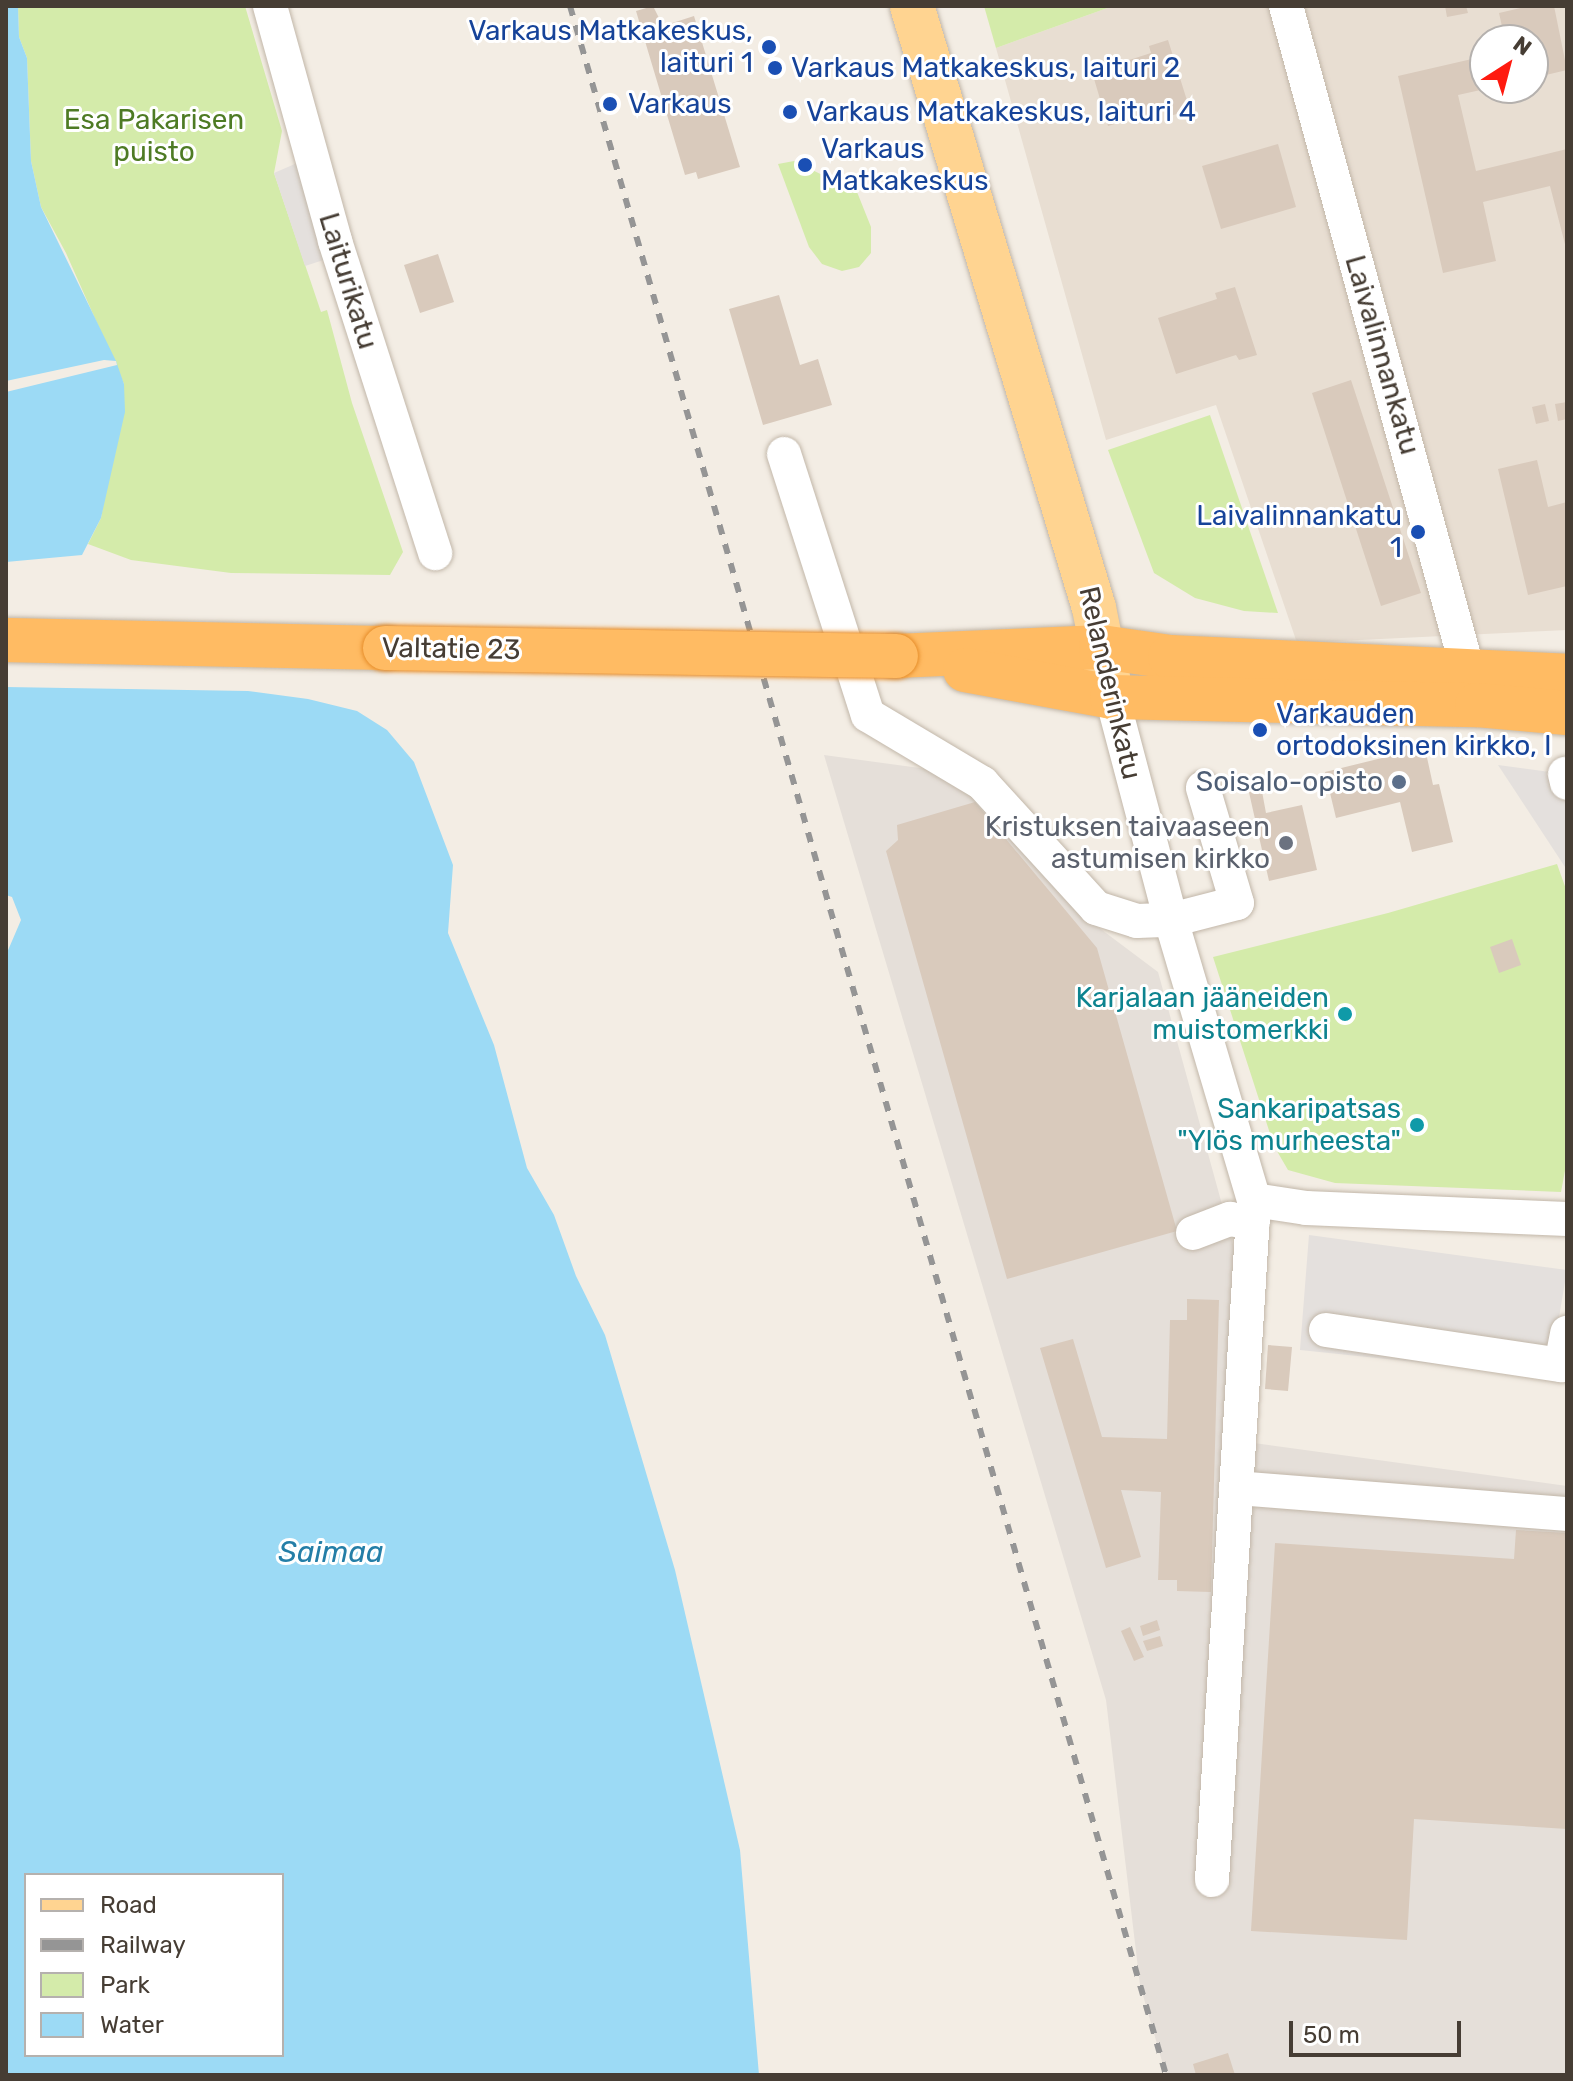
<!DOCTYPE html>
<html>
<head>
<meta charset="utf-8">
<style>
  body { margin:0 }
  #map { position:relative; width:1573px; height:2081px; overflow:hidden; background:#f3ede4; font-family:Rubik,sans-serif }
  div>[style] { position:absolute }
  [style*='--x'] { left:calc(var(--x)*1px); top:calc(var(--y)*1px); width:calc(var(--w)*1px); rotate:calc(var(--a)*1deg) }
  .residential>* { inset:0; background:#e8ded2 }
  .industrial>* { inset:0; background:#e5dfd9 }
  .green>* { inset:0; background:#d4ebaa }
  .parking>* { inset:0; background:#e4e0dd }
  .water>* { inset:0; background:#9cdaf5 }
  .pier>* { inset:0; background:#f3ede4 }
  .building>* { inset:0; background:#d9cabc }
  .roads { filter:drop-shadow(0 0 2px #c2b7a9) drop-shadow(0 0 2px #c2b7a9) }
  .minor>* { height:34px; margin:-17px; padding:0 17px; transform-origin:17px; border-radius:17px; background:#fff }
  .major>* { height:44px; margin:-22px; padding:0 22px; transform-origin:22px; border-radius:22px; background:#ffd491 }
  .highway>* { height:44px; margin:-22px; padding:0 22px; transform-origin:22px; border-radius:22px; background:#ffbb63 }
  .rail>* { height:6px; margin-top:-3px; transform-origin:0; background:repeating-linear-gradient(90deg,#959595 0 10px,transparent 0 20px) }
  .bridges { filter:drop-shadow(0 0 2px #e78e2b) drop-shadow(0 0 2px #e78e2b) }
  .highway-bridge>* { height:44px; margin:-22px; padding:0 22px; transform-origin:22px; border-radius:22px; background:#ffbb63 }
  .dots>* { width:22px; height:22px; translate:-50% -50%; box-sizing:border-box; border:4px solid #fff; border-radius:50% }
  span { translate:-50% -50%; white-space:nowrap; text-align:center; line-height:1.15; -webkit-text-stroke:6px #fff; paint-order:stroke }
  .transit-label { font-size:28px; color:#164399 }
  .right { translate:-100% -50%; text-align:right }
  .left { translate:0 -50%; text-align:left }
  .park-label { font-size:28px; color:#4e7b24 }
  .street-label { font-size:28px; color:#463d34 }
  .service-label { font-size:28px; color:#4e5e75 }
  .worship-label { font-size:28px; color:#5b616d }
  .culture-label { font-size:28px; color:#0d838f }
  .water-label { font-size:30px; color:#247ea7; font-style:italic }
  .frame { position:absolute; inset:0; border:8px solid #463d34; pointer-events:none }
  .legend { position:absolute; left:24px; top:1873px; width:260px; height:184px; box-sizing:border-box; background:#fff; border:2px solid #b5b1ae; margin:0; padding:10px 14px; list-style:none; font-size:24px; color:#463d34 }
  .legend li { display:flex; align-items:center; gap:16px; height:40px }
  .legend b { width:40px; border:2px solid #b5b1ae }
  .north { position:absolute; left:1469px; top:24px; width:80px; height:80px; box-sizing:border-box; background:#fff; border:2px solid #b5b1ae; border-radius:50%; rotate:36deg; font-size:22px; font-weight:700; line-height:32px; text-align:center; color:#463d34 }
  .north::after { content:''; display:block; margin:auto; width:28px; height:36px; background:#ff1a0f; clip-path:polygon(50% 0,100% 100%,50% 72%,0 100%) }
  .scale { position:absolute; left:1289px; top:2021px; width:172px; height:36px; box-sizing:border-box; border:4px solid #463d34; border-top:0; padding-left:10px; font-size:24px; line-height:28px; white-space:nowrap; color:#463d34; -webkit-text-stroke:6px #fff; paint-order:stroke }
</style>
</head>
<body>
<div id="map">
  <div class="residential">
    <i style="clip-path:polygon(evenodd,1113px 6px,1567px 6px,1567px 630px,1297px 643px,1216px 405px,1106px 440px,996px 48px,1113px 6px,1485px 40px,1533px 40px,1533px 88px,1485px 88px,1485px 40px)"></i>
  </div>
  <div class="industrial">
    <i style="clip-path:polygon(824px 755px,927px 769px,974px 791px,1094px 924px,1158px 972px,1234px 1248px,1247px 1442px,1567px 1486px,1567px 2075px,1166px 2075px,1140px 1985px,1106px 1700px)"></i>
  </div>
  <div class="green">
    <i style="clip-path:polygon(18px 6px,245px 6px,282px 131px,274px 173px,321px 312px,327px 310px,352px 403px,403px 552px,390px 575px,231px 573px,131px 560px,88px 544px,101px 518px,124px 384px,66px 253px,41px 207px,31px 161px,27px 58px,19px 37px)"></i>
    <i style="clip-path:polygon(984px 6px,1113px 6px,996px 48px)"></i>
    <i style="clip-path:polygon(794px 161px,857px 192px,871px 227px,871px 253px,859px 267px,842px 271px,822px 264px,809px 247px,778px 164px)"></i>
    <i style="clip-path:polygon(1210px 415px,1278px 613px,1244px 611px,1195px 598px,1154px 573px,1108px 450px)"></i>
    <i style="clip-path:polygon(1557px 864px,1567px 892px,1567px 1160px,1561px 1192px,1335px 1183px,1288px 1170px,1274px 1146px,1213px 957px,1388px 913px)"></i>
  </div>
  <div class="parking">
    <i style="clip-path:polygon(311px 157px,339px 255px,305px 266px,274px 173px)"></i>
    <i style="clip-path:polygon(1498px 765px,1565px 774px,1567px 870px)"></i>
    <i style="clip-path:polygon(1309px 1235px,1567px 1270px,1549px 1376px,1300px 1350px)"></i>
  </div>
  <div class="water">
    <i style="clip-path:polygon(6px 6px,18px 6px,19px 37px,27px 58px,31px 161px,41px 207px,116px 361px,124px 384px,125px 412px,101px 518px,82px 555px,6px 562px)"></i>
    <i style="clip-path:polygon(evenodd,6px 687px,248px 691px,308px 699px,357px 711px,387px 730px,414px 762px,453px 865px,448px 933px,494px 1045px,527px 1168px,554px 1215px,576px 1276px,605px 1335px,675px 1570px,740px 1850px,759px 2075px,6px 2075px,6px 955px,21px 920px,12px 897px,6px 895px,6px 687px,26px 1875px,282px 1875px,282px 2055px,26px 2055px,26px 1875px)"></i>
  </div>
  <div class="pier">
    <i style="clip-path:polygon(104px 360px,116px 361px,117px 365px,6px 392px,6px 381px)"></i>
  </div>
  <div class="building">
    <i style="clip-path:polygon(653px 6px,663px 26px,694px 16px,740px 167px,698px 179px,696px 172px,685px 175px,636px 11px)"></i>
    <i style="clip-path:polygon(1445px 6px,1466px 6px,1468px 13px,1447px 17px)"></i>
    <i style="clip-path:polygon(1529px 6px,1554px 6px,1567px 70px,1533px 78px,1533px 40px,1505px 40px,1499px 13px)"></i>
    <i style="clip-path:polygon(1168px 40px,1190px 110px,1170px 116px,1168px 108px,1108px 126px,1092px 72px,1151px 53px,1149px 46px)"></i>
    <i style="clip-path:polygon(1485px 56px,1485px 89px,1458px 95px,1476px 171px,1567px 149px,1567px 252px,1550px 186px,1483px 202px,1496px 261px,1443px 273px,1398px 76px)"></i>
    <i style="clip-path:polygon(1278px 144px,1296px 207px,1221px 229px,1202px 166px)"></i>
    <i style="clip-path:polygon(438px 254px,454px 302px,420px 313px,404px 265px)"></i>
    <i style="clip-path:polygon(1235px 287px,1257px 355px,1239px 360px,1236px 355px,1176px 374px,1158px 318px,1217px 299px,1215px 293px)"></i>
    <i style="clip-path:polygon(779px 295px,800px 365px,818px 359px,832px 405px,763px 425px,729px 309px)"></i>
    <i style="clip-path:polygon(1351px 380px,1421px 593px,1381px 606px,1312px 393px)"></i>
    <i style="clip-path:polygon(1567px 402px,1567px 419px,1558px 421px,1555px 404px)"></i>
    <i style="clip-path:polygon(1545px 404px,1549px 421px,1536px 424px,1532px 407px)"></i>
    <i style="clip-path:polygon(1537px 460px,1548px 507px,1567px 502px,1567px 586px,1528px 595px,1498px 469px)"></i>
    <i style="clip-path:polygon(1423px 739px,1433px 785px,1439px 784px,1453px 842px,1412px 852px,1400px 802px,1336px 818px,1325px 772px,1386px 757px,1384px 749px)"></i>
    <i style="clip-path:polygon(1261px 786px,1266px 813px,1302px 805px,1317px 870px,1269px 881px,1248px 788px)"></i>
    <i style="clip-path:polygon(975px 802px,1097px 948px,1177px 1231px,1007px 1279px,886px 851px,898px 840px,897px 825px)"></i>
    <i style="clip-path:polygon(1512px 939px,1521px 965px,1499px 973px,1490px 947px)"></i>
    <i style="clip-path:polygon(1187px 1299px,1219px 1300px,1211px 1592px,1177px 1591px,1177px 1580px,1158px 1580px,1161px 1492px,1121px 1490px,1141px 1557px,1106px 1568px,1040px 1348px,1073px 1339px,1102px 1437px,1167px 1439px,1170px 1320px,1187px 1320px)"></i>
    <i style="clip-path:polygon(1268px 1345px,1292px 1347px,1288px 1391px,1265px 1389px)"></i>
    <i style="clip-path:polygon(1516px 1530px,1567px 1533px,1567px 1829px,1414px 1819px,1407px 1940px,1251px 1931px,1275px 1543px,1514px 1559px)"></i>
    <i style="clip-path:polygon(1157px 1620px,1160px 1630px,1143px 1636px,1140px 1626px)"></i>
    <i style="clip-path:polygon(1130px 1627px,1144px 1657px,1134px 1661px,1121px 1631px)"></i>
    <i style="clip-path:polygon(1160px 1636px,1163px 1646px,1147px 1651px,1143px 1641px)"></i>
    <i style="clip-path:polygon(1228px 2053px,1235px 2075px,1196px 2075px,1193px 2064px)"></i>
  </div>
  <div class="roads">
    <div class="minor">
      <i style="--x:270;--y:6;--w:244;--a:74.5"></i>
      <i style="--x:335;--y:241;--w:328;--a:72.2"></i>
      <i style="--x:1286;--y:6;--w:712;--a:74.7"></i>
      <i style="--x:784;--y:454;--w:274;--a:72.2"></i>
      <i style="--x:868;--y:715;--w:133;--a:30.8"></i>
      <i style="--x:982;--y:783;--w:169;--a:47.6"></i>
      <i style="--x:1096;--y:908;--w:43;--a:17.6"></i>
      <i style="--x:1137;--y:921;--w:34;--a:-2"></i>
      <i style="--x:1171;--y:920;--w:68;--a:-14.4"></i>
      <i style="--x:1237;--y:903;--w:120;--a:-106.5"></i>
      <i style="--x:1112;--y:697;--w:231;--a:75.2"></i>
      <i style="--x:1171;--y:920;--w:292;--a:73.5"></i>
      <i style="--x:1254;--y:1200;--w:53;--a:8.7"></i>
      <i style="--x:1306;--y:1208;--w:261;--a:2.4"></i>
      <i style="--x:1565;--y:774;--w:9;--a:77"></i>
      <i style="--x:1193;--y:1233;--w:40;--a:-21"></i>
      <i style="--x:1230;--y:1219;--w:23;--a:10"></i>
      <i style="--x:1326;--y:1330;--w:238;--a:8.5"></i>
      <i style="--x:1561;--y:1365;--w:33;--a:-79"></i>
      <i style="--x:1236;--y:1488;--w:332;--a:4.5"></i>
      <i style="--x:1212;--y:1880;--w:681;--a:-86.47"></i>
    </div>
    <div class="major">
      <i style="--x:912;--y:6;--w:629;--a:73.18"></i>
      <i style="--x:1094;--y:608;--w:91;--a:78.6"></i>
    </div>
    <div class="highway">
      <i style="--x:6;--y:640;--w:379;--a:1.2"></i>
      <i style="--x:896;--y:656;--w:205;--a:-2.5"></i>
      <i style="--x:1101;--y:647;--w:70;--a:8.2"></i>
      <i style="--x:1170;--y:657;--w:397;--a:2.7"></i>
      <i style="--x:965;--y:670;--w:149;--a:10.4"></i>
      <i style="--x:1112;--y:697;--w:365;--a:1.3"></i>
      <i style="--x:1477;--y:705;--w:90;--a:5.1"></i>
    </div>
  </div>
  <div class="rail">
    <i style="--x:570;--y:6;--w:2153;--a:73.93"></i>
  </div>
  <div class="bridges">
    <div class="highway-bridge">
      <i style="--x:385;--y:648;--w:511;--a:0.9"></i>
    </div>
  </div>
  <div class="dots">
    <i style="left:769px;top:47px;background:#1a4fb4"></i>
    <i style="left:775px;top:68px;background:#1a4fb4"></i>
    <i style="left:610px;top:104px;background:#1a4fb4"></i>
    <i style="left:790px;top:112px;background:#1a4fb4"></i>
    <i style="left:805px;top:165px;background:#1a4fb4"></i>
    <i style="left:1418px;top:532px;background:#1a4fb4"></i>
    <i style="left:1260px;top:730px;background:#1a4fb4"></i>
    <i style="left:1399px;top:782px;background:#5c6f8a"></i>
    <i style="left:1286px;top:843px;background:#6b7280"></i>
    <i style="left:1345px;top:1014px;background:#0f9aa8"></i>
    <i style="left:1417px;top:1125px;background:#0f9aa8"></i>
  </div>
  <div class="transit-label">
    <span class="right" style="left:753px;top:47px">Varkaus Matkakeskus,<br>laituri 1</span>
    <span class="left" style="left:791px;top:68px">Varkaus Matkakeskus, laituri 2</span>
    <span class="left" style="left:628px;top:104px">Varkaus</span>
    <span class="left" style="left:806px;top:112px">Varkaus Matkakeskus, laituri 4</span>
    <span class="left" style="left:821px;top:165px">Varkaus<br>Matkakeskus</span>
    <span class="right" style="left:1402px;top:532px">Laivalinnankatu<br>1</span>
    <span class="left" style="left:1276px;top:730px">Varkauden<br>ortodoksinen kirkko, I</span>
  </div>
  <div class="park-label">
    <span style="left:154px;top:136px">Esa Pakarisen<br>puisto</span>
  </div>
  <div class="street-label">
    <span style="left:348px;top:281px;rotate:73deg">Laiturikatu</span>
    <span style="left:1382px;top:355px;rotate:74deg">Laivalinnankatu</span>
    <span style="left:451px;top:649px;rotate:1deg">Valtatie 23</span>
    <span style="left:1110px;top:683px;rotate:77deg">Relanderinkatu</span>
  </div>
  <div class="service-label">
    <span class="right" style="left:1383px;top:782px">Soisalo-opisto</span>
  </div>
  <div class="worship-label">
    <span class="right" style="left:1270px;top:843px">Kristuksen taivaaseen<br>astumisen kirkko</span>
  </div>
  <div class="culture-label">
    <span class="right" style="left:1329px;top:1014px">Karjalaan jääneiden<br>muistomerkki</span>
    <span class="right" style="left:1401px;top:1125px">Sankaripatsas<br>"Ylös murheesta"</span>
  </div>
  <div class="water-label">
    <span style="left:331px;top:1552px">Saimaa</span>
  </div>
  <div class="frame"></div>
  <ul class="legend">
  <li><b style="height:10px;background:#ffd491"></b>Road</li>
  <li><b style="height:10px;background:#959595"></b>Railway</li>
  <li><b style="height:22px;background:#d4ebaa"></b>Park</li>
  <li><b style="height:22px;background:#9cdaf5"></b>Water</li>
  </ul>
  <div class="north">N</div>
  <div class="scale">50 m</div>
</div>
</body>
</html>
